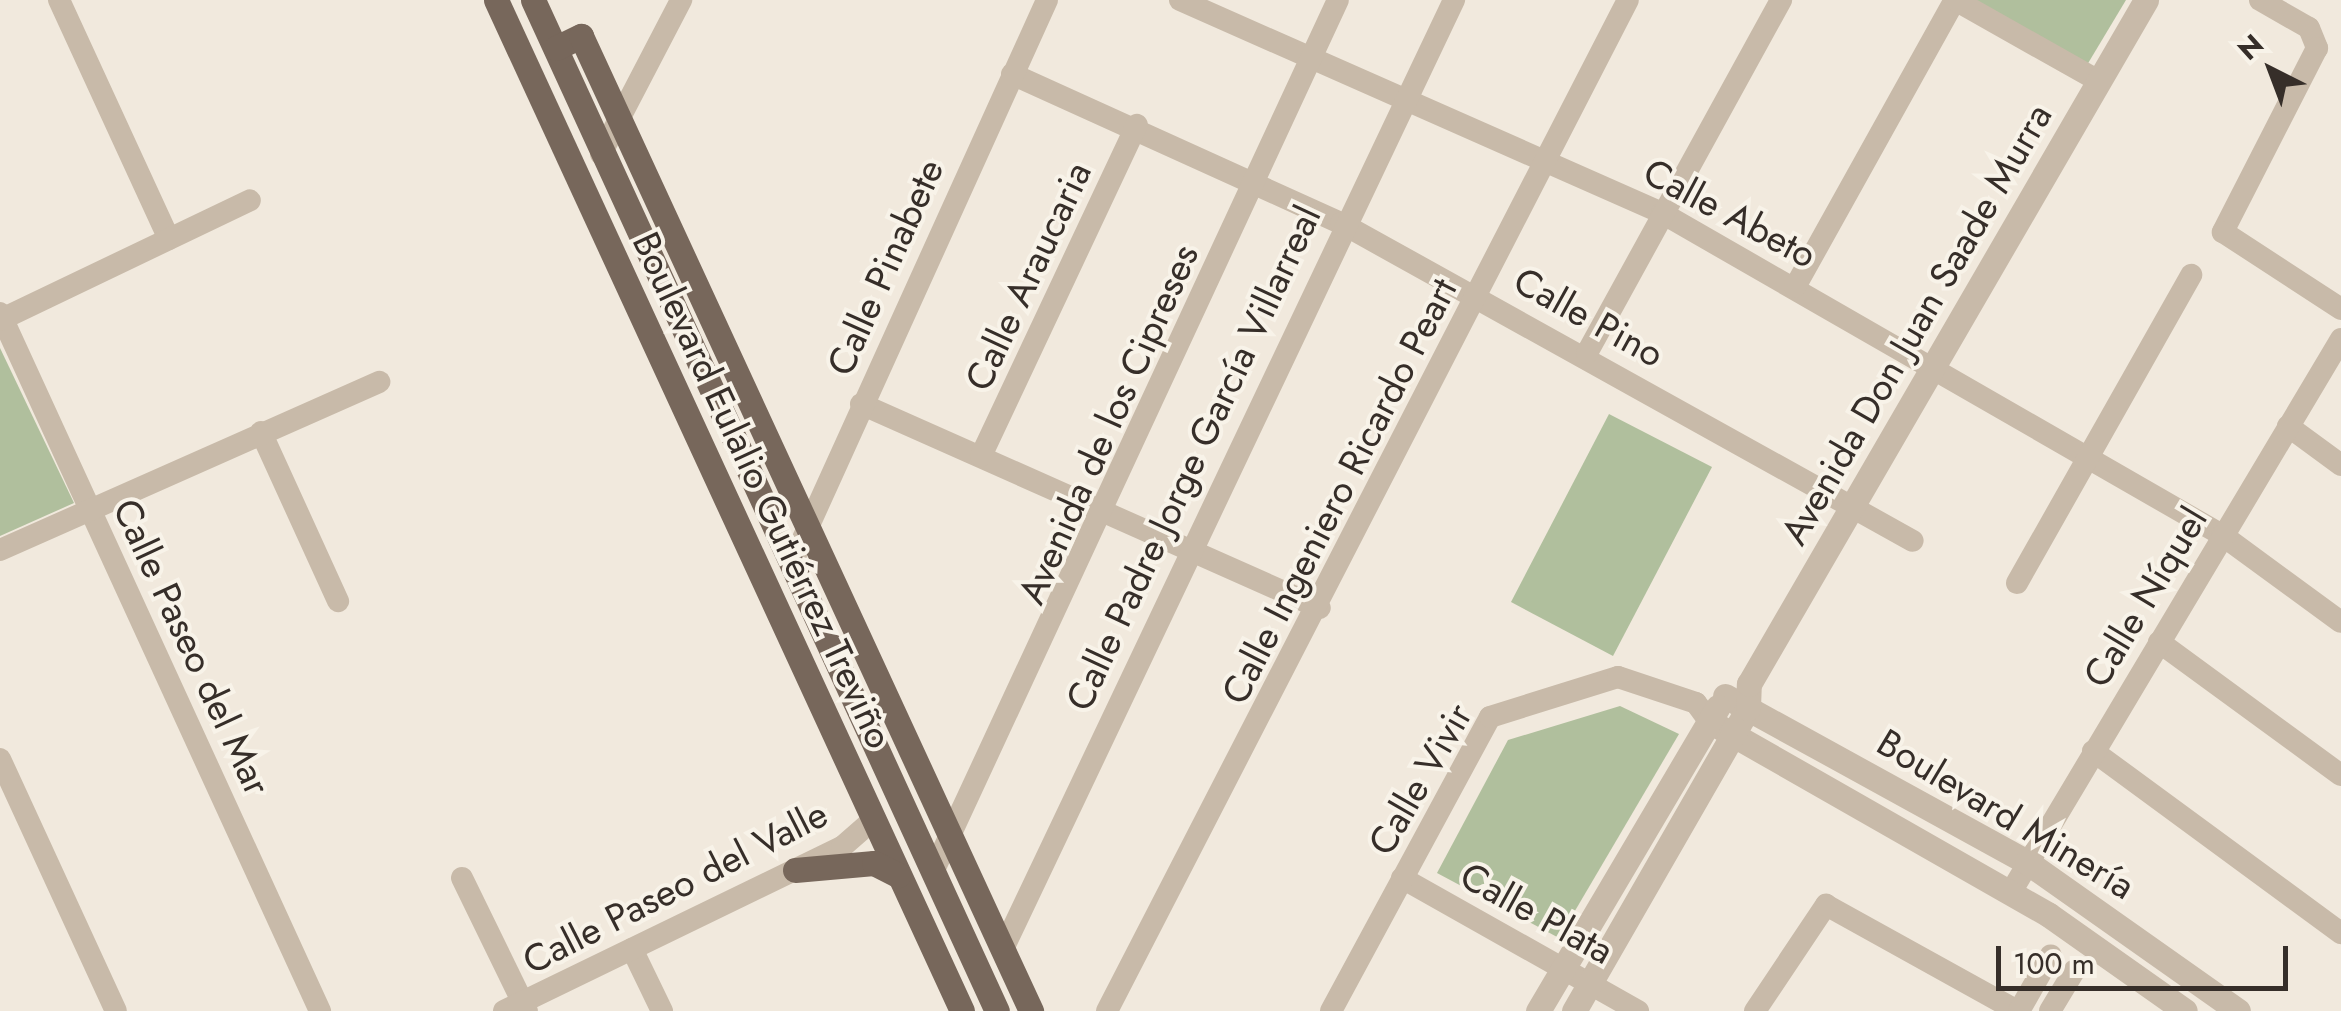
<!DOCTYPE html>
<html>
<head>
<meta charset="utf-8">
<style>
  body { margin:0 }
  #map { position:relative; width:2341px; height:1011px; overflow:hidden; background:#f1e9dd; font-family:Jost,sans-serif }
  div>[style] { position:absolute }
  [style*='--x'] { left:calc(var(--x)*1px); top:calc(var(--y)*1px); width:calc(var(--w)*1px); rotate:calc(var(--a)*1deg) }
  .green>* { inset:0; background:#b0bf9d }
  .minor>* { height:22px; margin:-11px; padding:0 11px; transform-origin:11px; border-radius:11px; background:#c8baa9 }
  .tertiary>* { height:25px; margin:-12.5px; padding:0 12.5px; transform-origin:12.5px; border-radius:12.5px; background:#c8baa9 }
  .primary>* { height:25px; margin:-12.5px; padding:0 12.5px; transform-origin:12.5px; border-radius:12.5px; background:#77675b }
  span { translate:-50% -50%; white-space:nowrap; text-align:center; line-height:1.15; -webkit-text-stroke:8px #f8f3e9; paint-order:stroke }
  .street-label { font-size:38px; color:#362e29 }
  .north { position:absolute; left:2221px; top:20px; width:100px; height:100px; -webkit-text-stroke:8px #f8f3e9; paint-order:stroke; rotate:318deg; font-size:28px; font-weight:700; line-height:40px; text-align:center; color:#362e29 }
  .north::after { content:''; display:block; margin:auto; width:35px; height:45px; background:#362e29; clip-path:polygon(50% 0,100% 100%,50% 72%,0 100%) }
  .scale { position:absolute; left:1996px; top:946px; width:292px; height:45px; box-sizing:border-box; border:5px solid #362e29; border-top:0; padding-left:12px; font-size:30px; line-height:35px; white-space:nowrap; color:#362e29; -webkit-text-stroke:8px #f8f3e9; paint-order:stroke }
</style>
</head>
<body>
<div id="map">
  <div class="green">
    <i style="clip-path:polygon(1974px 0,2126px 0,2087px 65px)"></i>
    <i style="clip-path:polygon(0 348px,74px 503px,0 536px)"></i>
    <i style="clip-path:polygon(1609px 414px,1712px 467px,1613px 656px,1511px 602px)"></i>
    <i style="clip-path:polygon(1620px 706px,1679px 734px,1559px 938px,1437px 873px,1508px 740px)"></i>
  </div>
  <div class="minor">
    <i style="--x:59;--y:0;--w:263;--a:65.3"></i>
    <i style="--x:1180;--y:0;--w:527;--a:23.84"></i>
    <i style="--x:1662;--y:213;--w:646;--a:29.9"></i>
    <i style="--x:2222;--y:535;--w:147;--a:36.2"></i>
    <i style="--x:2260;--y:0;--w:56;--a:29.7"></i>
    <i style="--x:2309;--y:28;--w:22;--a:68"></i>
    <i style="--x:2317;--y:48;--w:207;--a:117.1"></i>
    <i style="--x:2223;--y:232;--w:141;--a:33.1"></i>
    <i style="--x:1012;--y:74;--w:361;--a:24.4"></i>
    <i style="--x:1341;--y:223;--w:654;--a:29.07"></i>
    <i style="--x:601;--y:154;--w:174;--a:-62.5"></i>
    <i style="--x:1795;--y:287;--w:329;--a:-60.9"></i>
    <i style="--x:1955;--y:0;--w:165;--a:29.4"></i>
    <i style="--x:0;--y:313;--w:768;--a:65.37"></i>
    <i style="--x:0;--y:320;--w:277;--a:-25.6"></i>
    <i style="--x:1587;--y:353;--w:403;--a:-61.2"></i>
    <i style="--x:861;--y:404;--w:502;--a:23.96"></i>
    <i style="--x:2288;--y:426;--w:66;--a:36.3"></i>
    <i style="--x:261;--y:432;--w:186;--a:65.5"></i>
    <i style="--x:981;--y:456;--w:366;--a:-64.8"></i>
    <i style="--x:0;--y:550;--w:415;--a:-23.9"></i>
    <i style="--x:791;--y:565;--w:620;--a:-65.62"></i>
    <i style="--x:2017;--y:583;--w:354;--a:-60.5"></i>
    <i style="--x:2159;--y:642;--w:225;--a:36.2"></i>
    <i style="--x:2093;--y:751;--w:308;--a:36.3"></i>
    <i style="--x:0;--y:759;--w:277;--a:65.3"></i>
    <i style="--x:933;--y:872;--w:961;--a:-65.09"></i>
    <i style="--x:462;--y:878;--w:148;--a:64"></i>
    <i style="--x:1402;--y:878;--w:271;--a:29.4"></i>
    <i style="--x:2011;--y:892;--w:644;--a:-59.17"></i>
    <i style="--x:632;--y:949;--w:69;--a:64.2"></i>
    <i style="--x:1003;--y:949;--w:1051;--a:-64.58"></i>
    <i style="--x:504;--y:1011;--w:376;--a:-25.9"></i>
    <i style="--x:842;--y:847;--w:41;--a:-41.1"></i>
    <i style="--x:1107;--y:1011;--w:1137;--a:-62.74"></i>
    <i style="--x:1331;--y:1011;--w:334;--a:-61.6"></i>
    <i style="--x:1490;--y:717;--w:134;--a:-17.4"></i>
    <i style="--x:1618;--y:677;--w:82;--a:18.4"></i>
    <i style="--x:1696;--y:703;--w:22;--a:54"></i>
    <i style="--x:1755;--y:1011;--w:128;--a:-56.2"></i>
    <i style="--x:1826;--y:905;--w:218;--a:29"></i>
    <i style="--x:2019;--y:1011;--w:64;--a:-60.3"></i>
    <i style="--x:2050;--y:1011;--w:47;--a:-59"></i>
  </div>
  <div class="tertiary">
    <i style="--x:1725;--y:696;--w:345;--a:28.8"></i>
    <i style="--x:2027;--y:862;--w:258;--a:35.2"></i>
    <i style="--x:1709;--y:721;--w:391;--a:29.7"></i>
    <i style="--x:2049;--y:915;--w:166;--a:35.2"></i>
    <i style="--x:1538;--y:1011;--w:353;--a:-59.4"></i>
    <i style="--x:1574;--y:1011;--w:349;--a:-60.1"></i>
    <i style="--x:1748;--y:708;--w:24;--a:-88"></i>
    <i style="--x:1749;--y:684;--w:791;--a:-59.87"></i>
  </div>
  <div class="primary">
    <i style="--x:496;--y:0;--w:1113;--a:65.25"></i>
    <i style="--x:533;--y:0;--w:1112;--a:65.35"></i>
    <i style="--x:556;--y:48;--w:28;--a:-26"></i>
    <i style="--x:581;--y:36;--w:1074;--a:65.22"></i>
    <i style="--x:795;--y:870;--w:79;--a:-5.1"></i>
    <i style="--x:874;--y:863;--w:27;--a:27"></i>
  </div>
  <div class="street-label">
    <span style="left:1730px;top:213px;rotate:28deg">Calle Abeto</span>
    <span style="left:885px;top:267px;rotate:-66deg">Calle Pinabete</span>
    <span style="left:1028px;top:276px;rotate:-65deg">Calle Araucaria</span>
    <span style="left:1589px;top:317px;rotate:29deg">Calle Pino</span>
    <span style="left:1916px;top:324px;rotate:-60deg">Avenida Don Juan Saade Murra</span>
    <span style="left:1108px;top:424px;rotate:-66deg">Avenida de los Cipreses</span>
    <span style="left:1193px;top:458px;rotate:-65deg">Calle Padre Jorge García Villarreal</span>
    <span style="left:763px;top:490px;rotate:65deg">Boulevard Eulalio Gutiérrez Treviño</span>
    <span style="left:1339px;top:491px;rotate:-63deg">Calle Ingeniero Ricardo Peart</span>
    <span style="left:2145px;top:597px;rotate:-59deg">Calle Níquel</span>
    <span style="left:192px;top:647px;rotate:65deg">Calle Paseo del Mar</span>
    <span style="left:1420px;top:779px;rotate:-60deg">Calle Vivir</span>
    <span style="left:2006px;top:814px;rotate:31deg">Boulevard Minería</span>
    <span style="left:675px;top:887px;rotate:-27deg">Calle Paseo del Valle</span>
    <span style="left:1537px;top:913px;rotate:29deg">Calle Plata</span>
  </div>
  <div class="north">N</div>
  <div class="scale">100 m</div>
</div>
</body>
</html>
